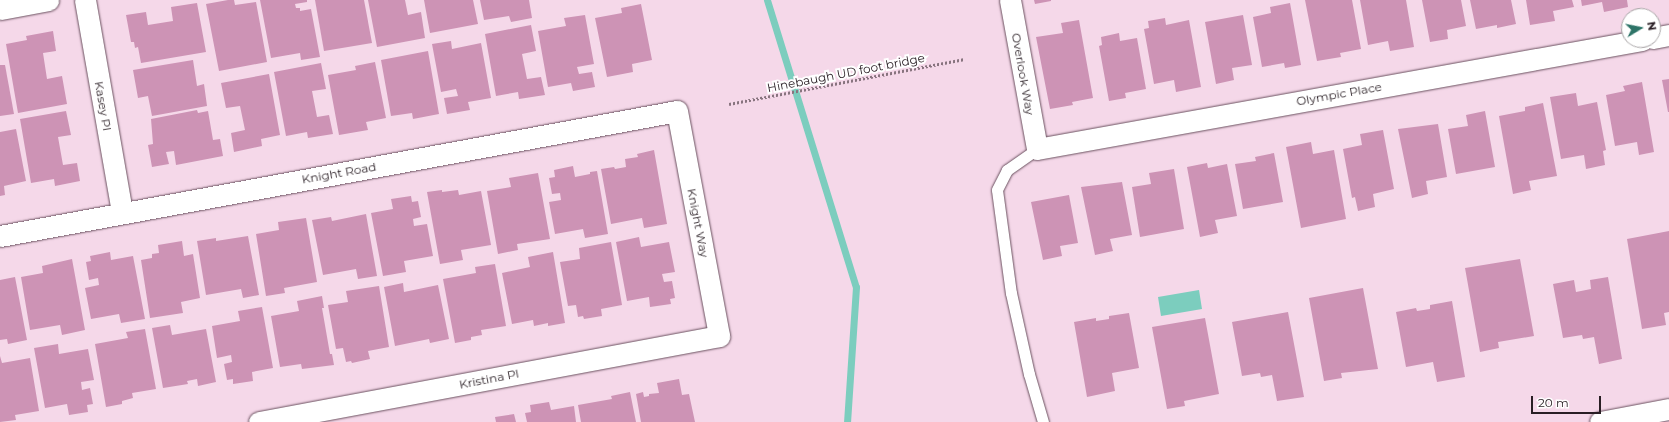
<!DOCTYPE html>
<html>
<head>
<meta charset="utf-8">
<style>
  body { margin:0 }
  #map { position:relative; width:1669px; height:422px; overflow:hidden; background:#f5d8e9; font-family:Montserrat,sans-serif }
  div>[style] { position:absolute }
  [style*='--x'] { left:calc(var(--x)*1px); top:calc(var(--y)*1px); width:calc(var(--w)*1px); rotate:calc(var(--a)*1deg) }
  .water>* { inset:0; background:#7ccdbe }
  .stream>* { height:7px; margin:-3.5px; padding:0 3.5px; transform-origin:3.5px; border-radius:3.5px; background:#7ccdbe }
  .building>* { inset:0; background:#cd93b5 }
  .path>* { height:2.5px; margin-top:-1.25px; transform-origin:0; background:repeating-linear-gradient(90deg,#88747f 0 2px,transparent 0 4px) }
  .roads { filter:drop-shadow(0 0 1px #6b5260) drop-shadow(0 0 1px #6b5260) }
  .service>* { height:11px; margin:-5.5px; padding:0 5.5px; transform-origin:5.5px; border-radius:5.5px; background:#fff }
  .minor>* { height:21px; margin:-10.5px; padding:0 10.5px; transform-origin:10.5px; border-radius:10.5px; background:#fff }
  span { translate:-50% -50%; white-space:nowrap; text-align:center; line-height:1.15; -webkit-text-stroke:4px #fff; paint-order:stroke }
  .street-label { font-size:12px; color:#291e24 }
  .north { position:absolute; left:1621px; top:8px; width:40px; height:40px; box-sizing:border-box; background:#fff; border:1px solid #a9a5a7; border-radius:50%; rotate:80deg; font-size:11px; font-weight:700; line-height:16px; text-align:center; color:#291e24 }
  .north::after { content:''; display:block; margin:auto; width:14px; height:18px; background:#2e7468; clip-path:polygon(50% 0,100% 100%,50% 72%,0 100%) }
  .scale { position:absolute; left:1531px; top:396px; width:70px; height:18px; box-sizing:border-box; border:2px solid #291e24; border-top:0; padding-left:5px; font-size:12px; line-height:14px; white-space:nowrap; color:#291e24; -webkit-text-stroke:3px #fff; paint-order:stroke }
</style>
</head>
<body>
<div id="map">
  <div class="water">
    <i style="clip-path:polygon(1199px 290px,1202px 309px,1161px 316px,1158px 297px)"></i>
  </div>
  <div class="stream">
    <i style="--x:767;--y:0;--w:300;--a:72.8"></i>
    <i style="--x:856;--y:287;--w:135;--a:93.8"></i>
  </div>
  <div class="building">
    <i style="clip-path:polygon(228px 0,234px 0,235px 5px,256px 2px,267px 62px,219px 71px,206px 4px)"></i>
    <i style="clip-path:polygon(260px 0,307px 0,307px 2px,295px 4px,296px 8px,300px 8px,300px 11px,311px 9px,320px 57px,301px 60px,300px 53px,271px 58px)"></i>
    <i style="clip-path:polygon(315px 0,364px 0,372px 43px,324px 51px)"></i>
    <i style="clip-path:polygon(368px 0,405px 0,408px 15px,421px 12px,425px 38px,377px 47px)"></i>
    <i style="clip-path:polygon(424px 0,473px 0,478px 24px,430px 33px)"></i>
    <i style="clip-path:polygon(480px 0,529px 0,532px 18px,511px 22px,509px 16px,484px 20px)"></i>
    <i style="clip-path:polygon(1034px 0,1051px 0,1051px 1px,1035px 4px)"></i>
    <i style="clip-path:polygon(1305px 0,1352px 0,1361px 49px,1340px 53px,1341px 57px,1317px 61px)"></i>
    <i style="clip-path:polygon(1360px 0,1406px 0,1414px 47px,1390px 51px,1388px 41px,1368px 45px)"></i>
    <i style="clip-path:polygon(1422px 0,1461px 0,1466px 26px,1447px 30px,1448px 39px,1430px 42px)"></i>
    <i style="clip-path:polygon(1470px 0,1511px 0,1516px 24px,1497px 28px,1497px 25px,1476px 29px)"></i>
    <i style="clip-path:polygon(1526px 0,1572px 0,1574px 7px,1553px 11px,1555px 21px,1530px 25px)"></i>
    <i style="clip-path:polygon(1581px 0,1627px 0,1628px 7px,1604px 12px,1602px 2px,1582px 6px)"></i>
    <i style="clip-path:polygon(197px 3px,206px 52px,141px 63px,138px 47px,135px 48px,134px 42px,131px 42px,126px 15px,146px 12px,148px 25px,173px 21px,171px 7px)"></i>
    <i style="clip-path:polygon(1290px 3px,1301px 65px,1285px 68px,1284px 63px,1262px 67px,1253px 17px,1271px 13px,1270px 7px)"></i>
    <i style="clip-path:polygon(641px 4px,652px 60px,632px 64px,633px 72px,607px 77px,595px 18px,622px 13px,621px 8px)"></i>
    <i style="clip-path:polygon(585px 15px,594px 64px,577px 67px,579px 74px,592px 72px,595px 87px,573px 91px,571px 83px,548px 87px,538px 31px,566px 26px,564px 18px)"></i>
    <i style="clip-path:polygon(1243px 15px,1252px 65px,1232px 68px,1234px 80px,1216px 84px,1205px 22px)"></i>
    <i style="clip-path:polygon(1165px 18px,1166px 25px,1189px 20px,1201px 87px,1176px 92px,1174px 80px,1154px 84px,1144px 29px,1149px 28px,1148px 21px)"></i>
    <i style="clip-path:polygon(1079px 20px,1093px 98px,1072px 102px,1073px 105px,1050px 109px,1036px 37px,1063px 33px,1061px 23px)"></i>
    <i style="clip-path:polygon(531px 25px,536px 51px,522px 54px,527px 79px,541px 77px,545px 95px,519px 99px,518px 92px,496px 96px,485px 34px)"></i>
    <i style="clip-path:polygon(53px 31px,56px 51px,43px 53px,47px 79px,62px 76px,67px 104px,18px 113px,6px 44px,27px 40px,26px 36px)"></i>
    <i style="clip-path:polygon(1119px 33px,1120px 41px,1137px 38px,1146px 89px,1125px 93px,1126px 98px,1109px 101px,1099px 46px,1102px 45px,1101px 37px)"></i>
    <i style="clip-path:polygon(451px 41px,452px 49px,481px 43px,491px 98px,468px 102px,470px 110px,447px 114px,444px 98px,458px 96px,456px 89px,441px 92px,432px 44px)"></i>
    <i style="clip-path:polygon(428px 51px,439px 114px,413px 119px,412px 113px,391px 116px,381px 60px)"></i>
    <i style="clip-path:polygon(193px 60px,197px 86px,204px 84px,207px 106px,152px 116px,148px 96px,138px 98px,133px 70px)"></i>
    <i style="clip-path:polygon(375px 62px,386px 118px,366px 122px,368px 130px,339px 135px,328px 75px,356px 70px,355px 66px)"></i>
    <i style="clip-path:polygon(321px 63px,326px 89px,312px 91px,317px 117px,329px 115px,333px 134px,308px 138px,307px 132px,286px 136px,274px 72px)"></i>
    <i style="clip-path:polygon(0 65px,5px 65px,14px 114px,0 116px)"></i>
    <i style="clip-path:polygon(269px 74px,280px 135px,261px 139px,262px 146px,234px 152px,231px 133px,245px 130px,240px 106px,226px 108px,221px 83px)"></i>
    <i style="clip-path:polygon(1669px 79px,1669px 112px,1668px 112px,1662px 80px)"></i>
    <i style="clip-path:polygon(1642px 82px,1654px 152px,1639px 155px,1637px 142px,1615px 146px,1606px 95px,1625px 91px,1623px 86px)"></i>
    <i style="clip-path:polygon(1576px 93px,1578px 106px,1597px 102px,1606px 150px,1603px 151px,1605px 165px,1586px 169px,1584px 155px,1561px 159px,1550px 97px)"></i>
    <i style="clip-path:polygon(1543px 103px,1557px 176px,1529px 181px,1531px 190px,1513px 194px,1499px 116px,1525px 111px,1525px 107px)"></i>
    <i style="clip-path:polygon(197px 110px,198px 113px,208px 111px,213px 140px,220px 139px,223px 156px,176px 165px,174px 151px,166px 152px,169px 164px,152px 167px,148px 145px,153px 144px,151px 119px)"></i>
    <i style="clip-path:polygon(66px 111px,71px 135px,58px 137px,63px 165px,77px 163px,80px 181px,55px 186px,54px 179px,31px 183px,20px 119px)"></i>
    <i style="clip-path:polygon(1485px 111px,1495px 167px,1456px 174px,1448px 129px,1468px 126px,1466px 115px)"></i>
    <i style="clip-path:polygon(1438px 124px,1447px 177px,1426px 181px,1428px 194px,1412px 198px,1398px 129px)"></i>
    <i style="clip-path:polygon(16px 129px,26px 181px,4px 186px,5px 195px,0 196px,0 132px)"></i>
    <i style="clip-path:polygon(1383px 130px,1394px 189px,1373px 194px,1375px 207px,1358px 211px,1355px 197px,1352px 198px,1343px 149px,1362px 145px,1360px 134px)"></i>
    <i style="clip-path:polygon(1311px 142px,1313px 154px,1334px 150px,1346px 219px,1301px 228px,1286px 147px)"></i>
    <i style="clip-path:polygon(654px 150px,667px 224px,644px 228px,642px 218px,611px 224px,601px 169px,614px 167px,615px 169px,626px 167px,625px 159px,638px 157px,637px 154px)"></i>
    <i style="clip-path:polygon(1274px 153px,1283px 202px,1243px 209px,1235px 164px,1256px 161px,1255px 157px)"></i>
    <i style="clip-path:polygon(1207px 163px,1208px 168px,1227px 164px,1237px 216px,1215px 220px,1218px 233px,1200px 237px,1187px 167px)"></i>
    <i style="clip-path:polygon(573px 166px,575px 177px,590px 174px,590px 172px,597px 171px,608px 234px,585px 238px,583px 229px,555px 234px,549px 202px,561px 200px,560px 193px,552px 194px,549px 178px,555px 177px,554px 170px)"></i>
    <i style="clip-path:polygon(1174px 169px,1184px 229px,1140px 237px,1132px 187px,1151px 184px,1149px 173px)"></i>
    <i style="clip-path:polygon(538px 173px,550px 239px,517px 244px,518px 250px,498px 254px,487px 191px,511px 187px,509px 178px)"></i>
    <i style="clip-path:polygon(1122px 182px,1132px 235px,1110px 239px,1113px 251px,1095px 255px,1081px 187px)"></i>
    <i style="clip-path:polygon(442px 190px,442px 192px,458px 190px,459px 195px,481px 191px,491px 245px,461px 250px,463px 260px,440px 264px,427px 192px)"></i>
    <i style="clip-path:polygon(1069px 195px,1078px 243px,1060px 246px,1062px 256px,1043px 260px,1031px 202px)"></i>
    <i style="clip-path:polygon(411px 196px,412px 202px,418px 201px,421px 217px,413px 219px,414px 226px,427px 224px,433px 256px,404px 261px,406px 272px,383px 276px,371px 213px,393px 209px,391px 199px)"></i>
    <i style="clip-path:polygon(366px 214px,377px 276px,358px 279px,356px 269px,323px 275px,312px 220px,331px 217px,332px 221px)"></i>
    <i style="clip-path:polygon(306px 218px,317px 282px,284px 288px,285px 293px,266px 296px,256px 234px,279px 230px,278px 222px)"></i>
    <i style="clip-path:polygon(1669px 231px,1669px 312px,1664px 313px,1666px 325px,1642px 329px,1627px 239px)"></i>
    <i style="clip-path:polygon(248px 236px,259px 295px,243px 298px,241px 289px,206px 295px,197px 241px,216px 238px,216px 241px)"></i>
    <i style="clip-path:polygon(639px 237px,641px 247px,669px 242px,675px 272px,662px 274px,664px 282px,672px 281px,675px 298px,670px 299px,671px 304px,650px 307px,649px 297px,627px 301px,616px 242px)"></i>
    <i style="clip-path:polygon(182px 241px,184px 256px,193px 254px,200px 298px,181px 302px,183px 313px,150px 318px,141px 260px,152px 258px,152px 254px,159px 253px,158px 245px)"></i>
    <i style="clip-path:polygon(611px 242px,622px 305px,601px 309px,602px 316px,584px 319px,583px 316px,578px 317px,576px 305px,568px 306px,560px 262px,580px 259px,579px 248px)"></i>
    <i style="clip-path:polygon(110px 252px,111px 260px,133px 256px,145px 319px,121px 323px,119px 314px,91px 319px,85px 288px,99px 285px,98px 278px,89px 280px,86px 262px,91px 261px,90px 256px)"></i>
    <i style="clip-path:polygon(553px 252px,565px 323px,548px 326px,548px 323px,534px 326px,533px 320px,512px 324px,502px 273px,530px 267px,528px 257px)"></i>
    <i style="clip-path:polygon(72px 259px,85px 330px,62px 335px,60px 325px,30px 330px,21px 277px,43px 273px,42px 266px)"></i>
    <i style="clip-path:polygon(1520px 259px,1534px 336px,1498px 342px,1499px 348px,1480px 352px,1465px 268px)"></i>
    <i style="clip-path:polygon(495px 264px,506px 326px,481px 330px,482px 335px,471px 337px,471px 340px,455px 343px,443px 279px,476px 273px,475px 267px)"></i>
    <i style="clip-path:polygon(15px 277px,27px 340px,8px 344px,7px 339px,0 340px,0 280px)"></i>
    <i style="clip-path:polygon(1608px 277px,1622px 359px,1599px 364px,1594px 337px,1583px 339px,1582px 335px,1563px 338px,1553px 284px,1574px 280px,1576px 292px,1591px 289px,1590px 280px)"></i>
    <i style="clip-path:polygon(403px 283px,404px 292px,438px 285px,449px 339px,430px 343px,429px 339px,395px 346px,384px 287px)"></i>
    <i style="clip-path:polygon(379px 286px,389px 347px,368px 351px,370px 359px,352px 363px,351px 361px,346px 362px,343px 348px,336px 349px,328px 305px,348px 302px,346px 291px)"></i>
    <i style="clip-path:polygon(1363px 288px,1378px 369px,1341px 373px,1342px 378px,1324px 381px,1309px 298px)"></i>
    <i style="clip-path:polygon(322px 296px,324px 308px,322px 308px,330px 354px,332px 354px,334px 365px,302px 369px,301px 364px,280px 367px,271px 316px,299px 311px,297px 301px)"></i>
    <i style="clip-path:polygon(1452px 301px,1465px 377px,1437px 382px,1433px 362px,1406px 367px,1396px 312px,1416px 308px,1417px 311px,1430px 309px,1430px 305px)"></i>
    <i style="clip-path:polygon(262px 307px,273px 368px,252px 372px,253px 381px,233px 384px,233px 379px,227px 380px,224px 364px,232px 362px,231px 355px,217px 358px,212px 326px,240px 321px,238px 311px)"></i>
    <i style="clip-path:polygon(1288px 312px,1304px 397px,1277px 401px,1272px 375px,1261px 377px,1260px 373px,1242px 376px,1232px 322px)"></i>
    <i style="clip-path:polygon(1129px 313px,1139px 368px,1112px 373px,1115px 391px,1087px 397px,1074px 322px,1096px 318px,1096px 321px,1109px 319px,1109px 316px)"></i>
    <i style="clip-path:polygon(1205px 318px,1219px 394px,1184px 401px,1185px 406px,1167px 409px,1152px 327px)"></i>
    <i style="clip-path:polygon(170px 325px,172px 335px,206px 329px,216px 382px,198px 386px,197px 379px,187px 381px,188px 384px,163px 388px,152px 328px)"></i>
    <i style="clip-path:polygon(145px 329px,156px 389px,132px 393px,133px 398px,122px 401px,122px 404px,106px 407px,95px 344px,128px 338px,126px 332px)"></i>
    <i style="clip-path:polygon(58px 344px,59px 354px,88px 349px,94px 380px,81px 382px,82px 390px,90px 388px,93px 404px,87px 405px,88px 412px,69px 415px,67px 404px,45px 408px,34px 348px)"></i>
    <i style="clip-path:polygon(0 356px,2px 363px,30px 358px,39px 411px,15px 415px,16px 420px,0 422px)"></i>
    <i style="clip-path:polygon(679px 379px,682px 395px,689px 394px,695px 422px,641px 422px,636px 394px,643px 392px,644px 397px,649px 396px,649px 394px,659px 393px,657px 383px)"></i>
    <i style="clip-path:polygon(630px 392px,636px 422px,581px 422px,578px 405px,612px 399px,611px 396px)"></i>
    <i style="clip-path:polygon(549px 402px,551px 410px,574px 406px,576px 422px,527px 422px,525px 413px,531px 412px,530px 405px)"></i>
    <i style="clip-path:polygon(514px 414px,516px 422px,496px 422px,495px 417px)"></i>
  </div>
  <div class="path">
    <i style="--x:729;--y:104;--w:240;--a:-10.8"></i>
  </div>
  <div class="roads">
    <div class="service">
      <i style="--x:1037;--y:149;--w:37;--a:145"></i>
      <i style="--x:1007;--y:170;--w:22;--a:117"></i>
      <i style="--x:997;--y:190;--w:104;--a:82.3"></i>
      <i style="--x:1011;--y:293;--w:83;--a:77.5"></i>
      <i style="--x:1029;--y:374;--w:50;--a:73.7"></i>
    </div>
    <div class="minor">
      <i style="--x:85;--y:0;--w:216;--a:80.1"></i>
      <i style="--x:1010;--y:0;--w:151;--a:79.7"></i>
      <i style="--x:1037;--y:149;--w:615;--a:-10.21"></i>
      <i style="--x:0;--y:9;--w:49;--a:-10.6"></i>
      <i style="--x:1653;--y:38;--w:16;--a:-11"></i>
      <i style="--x:0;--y:236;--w:688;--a:-10.46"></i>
      <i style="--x:677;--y:111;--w:229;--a:79.4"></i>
      <i style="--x:719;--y:336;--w:468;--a:169.4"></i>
      <i style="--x:1600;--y:422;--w:70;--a:-10.7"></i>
    </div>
  </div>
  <div class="street-label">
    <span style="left:846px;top:73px;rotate:-11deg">Hinebaugh UD foot bridge</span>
    <span style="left:1023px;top:74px;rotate:80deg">Overlook Way</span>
    <span style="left:1339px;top:94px;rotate:-10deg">Olympic Place</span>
    <span style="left:103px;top:106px;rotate:80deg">Kasey Pl</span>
    <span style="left:339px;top:173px;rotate:-10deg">Knight Road</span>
    <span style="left:698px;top:223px;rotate:79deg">Knight Way</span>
    <span style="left:489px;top:379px;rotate:-11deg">Kristina Pl</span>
  </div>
  <div class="north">N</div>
  <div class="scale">20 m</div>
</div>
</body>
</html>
